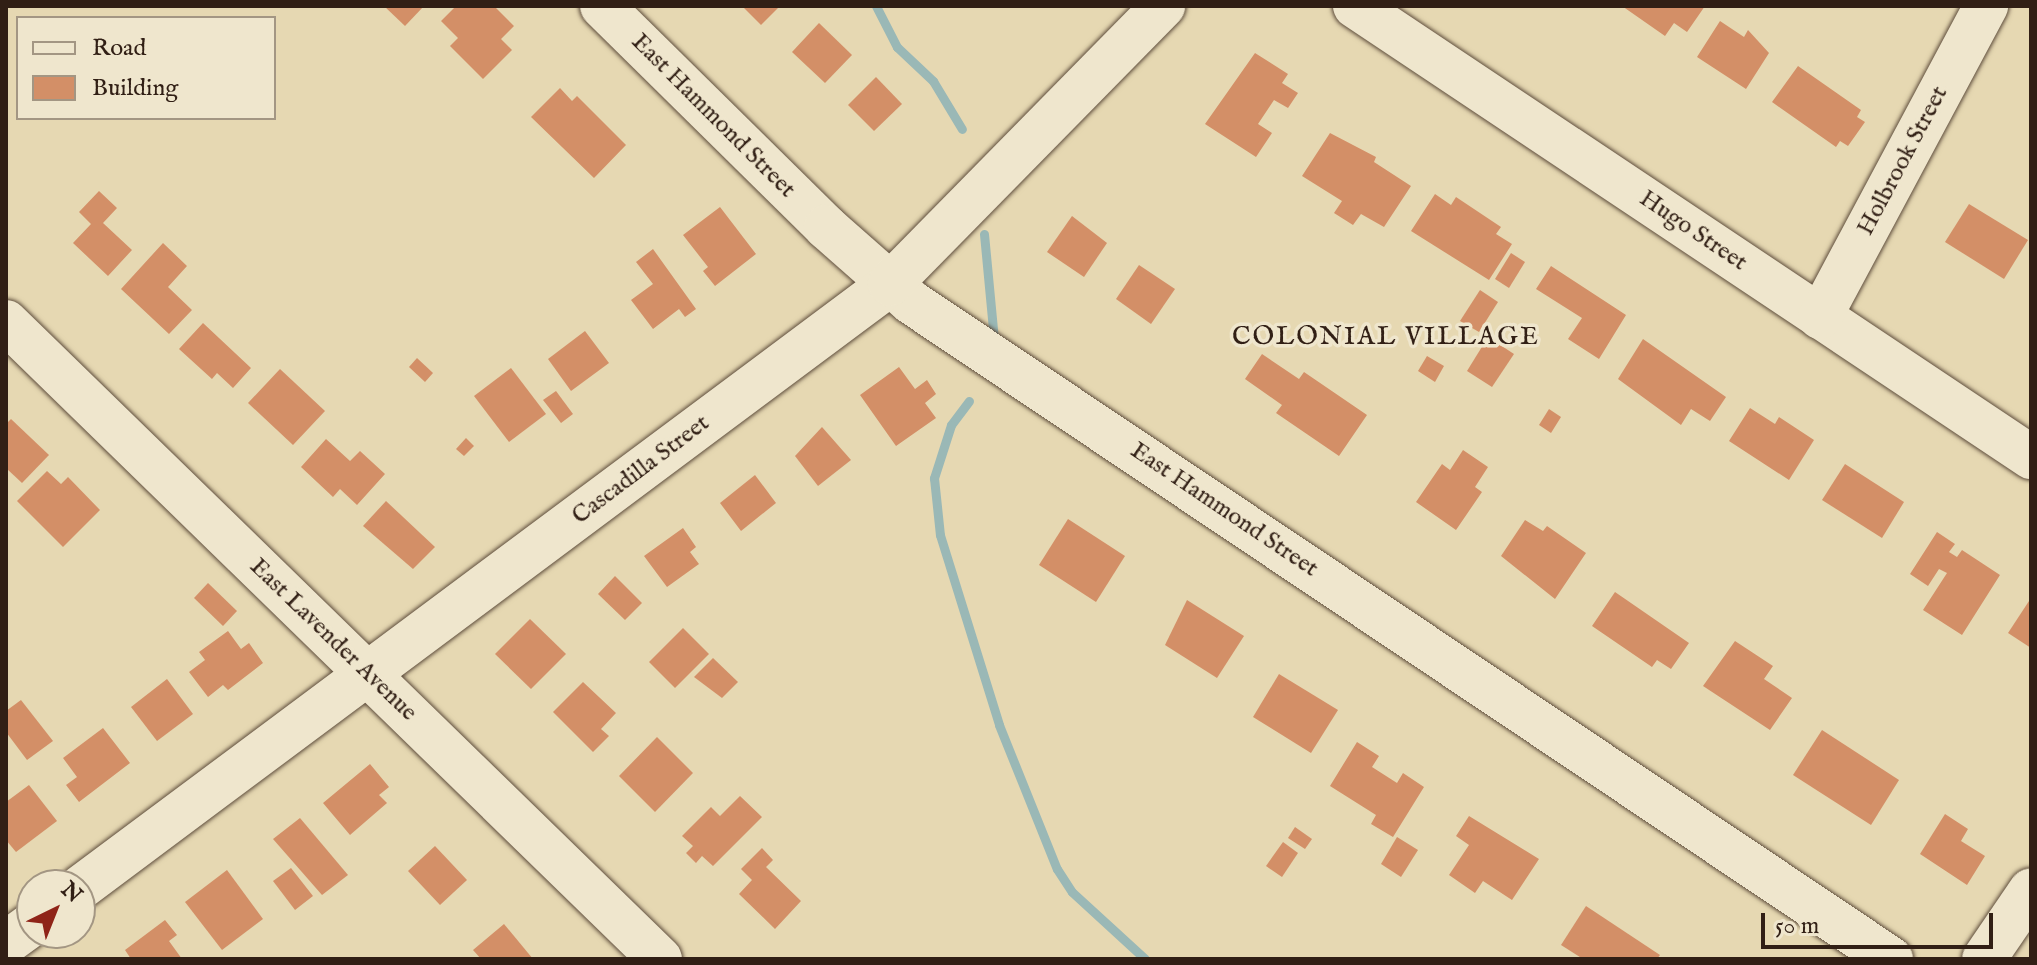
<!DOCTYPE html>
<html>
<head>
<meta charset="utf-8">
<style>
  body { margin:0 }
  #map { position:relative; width:2037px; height:965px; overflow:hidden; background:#e6d8b2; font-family:"IM FELL English",serif }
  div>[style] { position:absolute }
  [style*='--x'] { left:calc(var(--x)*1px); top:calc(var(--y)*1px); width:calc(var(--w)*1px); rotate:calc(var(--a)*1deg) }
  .stream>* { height:9px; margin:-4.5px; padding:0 4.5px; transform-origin:4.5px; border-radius:4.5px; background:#9ab8b6 }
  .building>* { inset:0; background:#d38f67 }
  .roads { filter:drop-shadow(0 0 2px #5e4d3c) drop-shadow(0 0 2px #5e4d3c) }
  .minor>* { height:44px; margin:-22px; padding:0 22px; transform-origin:22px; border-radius:22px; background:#efe6cd }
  span { translate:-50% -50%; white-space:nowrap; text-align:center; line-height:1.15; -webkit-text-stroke:7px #efe6cd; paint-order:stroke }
  .street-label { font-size:24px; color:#311f15 }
  .neighbourhood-label { font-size:26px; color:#311f15; letter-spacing:2px }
  .frame { position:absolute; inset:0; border:8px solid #311f15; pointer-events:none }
  .legend { position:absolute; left:16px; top:16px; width:260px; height:104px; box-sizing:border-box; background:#efe6cd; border:2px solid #a39683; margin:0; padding:10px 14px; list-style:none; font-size:24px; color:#311f15 }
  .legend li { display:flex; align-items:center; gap:16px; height:40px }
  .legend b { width:40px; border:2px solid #a39683 }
  .north { position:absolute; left:16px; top:869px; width:80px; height:80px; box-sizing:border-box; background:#efe6cd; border:2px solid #a39683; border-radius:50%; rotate:43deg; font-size:22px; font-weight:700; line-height:32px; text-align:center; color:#311f15 }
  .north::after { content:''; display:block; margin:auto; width:28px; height:36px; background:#8f2418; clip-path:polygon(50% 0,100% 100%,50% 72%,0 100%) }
  .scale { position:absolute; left:1761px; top:913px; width:232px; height:36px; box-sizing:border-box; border:4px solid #311f15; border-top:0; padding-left:10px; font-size:24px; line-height:28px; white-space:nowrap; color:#311f15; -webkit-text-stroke:6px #efe6cd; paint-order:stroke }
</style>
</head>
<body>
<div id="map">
  <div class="stream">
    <i style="--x:876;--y:6;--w:46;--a:62.9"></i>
    <i style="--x:897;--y:47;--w:50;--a:43.4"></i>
    <i style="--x:933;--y:81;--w:56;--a:58.9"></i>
    <i style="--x:984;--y:234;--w:105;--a:84.6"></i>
    <i style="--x:969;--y:401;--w:30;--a:127"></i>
    <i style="--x:951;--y:425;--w:56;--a:107.8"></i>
    <i style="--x:934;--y:478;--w:57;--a:84"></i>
    <i style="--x:940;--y:535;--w:199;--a:72.7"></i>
    <i style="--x:999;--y:725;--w:155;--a:68.1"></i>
    <i style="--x:1057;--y:869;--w:27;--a:57"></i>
    <i style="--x:1072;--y:892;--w:99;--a:42.5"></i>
  </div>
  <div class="building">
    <i style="clip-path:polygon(384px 6px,424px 6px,405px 26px)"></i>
    <i style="clip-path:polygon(456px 6px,494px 6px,514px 26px,501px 39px,512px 50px,483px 79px,450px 46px,458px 38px,441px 21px)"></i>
    <i style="clip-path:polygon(742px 6px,780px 6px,761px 25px)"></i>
    <i style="clip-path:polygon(1622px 6px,1705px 6px,1687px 32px,1674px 23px,1665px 36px)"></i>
    <i style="clip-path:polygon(1720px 21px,1744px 37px,1748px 30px,1769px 53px,1746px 89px,1697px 57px)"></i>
    <i style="clip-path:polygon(819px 23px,852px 55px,825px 83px,792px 52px)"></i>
    <i style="clip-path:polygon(1255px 53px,1288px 74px,1282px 83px,1298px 93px,1288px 108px,1274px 100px,1258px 124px,1272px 133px,1256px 157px,1205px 124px)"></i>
    <i style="clip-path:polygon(1798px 66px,1861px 110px,1857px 117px,1865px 122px,1848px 146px,1840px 141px,1836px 147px,1772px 102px)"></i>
    <i style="clip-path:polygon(876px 77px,902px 104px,874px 131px,848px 105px)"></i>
    <i style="clip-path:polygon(560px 88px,572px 101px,577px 96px,626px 145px,594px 178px,531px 117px)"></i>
    <i style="clip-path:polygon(1330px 133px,1376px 157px,1374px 162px,1411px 186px,1384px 227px,1361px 214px,1353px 225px,1334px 213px,1342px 201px,1302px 176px)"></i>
    <i style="clip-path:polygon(99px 191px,117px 208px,103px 223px,132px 250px,108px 276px,73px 243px,91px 224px,79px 212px)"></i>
    <i style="clip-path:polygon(1435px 194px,1451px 205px,1456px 197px,1501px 227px,1496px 234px,1512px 244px,1489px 280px,1411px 231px)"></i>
    <i style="clip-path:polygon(1969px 204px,2028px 240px,2004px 279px,1945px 242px)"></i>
    <i style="clip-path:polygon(720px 207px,756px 254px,715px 286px,703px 271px,708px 267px,683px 235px)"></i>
    <i style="clip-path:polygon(1072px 216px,1107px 243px,1084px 277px,1047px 252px)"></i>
    <i style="clip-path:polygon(163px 243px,187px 266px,168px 287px,192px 310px,169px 334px,121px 289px)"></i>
    <i style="clip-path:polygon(653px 249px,696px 309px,685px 317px,679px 309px,653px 329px,631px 300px,653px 284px,636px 262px)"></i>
    <i style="clip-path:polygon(1511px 253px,1525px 262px,1509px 288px,1495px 279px)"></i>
    <i style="clip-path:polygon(1139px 265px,1175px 289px,1151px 324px,1116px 299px)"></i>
    <i style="clip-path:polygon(1551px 266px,1626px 315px,1599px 359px,1568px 339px,1582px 318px,1536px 289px)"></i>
    <i style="clip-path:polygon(1480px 290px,1498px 302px,1479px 332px,1460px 321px)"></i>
    <i style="clip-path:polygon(203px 323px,251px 368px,233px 388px,217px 373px,212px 379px,179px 349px)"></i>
    <i style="clip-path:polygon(585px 331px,609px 363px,571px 391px,548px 359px)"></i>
    <i style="clip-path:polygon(1488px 337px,1514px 354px,1492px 387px,1467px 371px)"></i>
    <i style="clip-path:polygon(1643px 339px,1726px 397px,1710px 421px,1691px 409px,1681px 425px,1618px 379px)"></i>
    <i style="clip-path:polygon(1262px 354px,1299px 379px,1304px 372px,1367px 415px,1339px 456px,1276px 413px,1282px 405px,1245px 379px)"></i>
    <i style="clip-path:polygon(1427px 356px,1444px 366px,1435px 382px,1418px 371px)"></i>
    <i style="clip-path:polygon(417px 358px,433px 373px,425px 382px,409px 367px)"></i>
    <i style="clip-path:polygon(899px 367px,915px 389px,927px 380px,936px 394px,925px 403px,936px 418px,896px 446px,860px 395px)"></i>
    <i style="clip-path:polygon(511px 368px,546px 414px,509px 442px,474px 396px)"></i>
    <i style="clip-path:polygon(280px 369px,325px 411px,293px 445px,248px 403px)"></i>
    <i style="clip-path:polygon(556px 391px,573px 414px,561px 423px,543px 400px)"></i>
    <i style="clip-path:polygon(1750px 408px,1775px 424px,1779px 417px,1814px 440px,1789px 480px,1729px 441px)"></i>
    <i style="clip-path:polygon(1549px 409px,1561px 417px,1551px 433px,1539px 425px)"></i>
    <i style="clip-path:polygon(11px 419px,49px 455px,22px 483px,6px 468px,6px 424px)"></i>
    <i style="clip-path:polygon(822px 427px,851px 460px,818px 486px,795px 456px)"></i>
    <i style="clip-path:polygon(466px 438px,474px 446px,464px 456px,456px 449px)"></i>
    <i style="clip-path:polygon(326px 439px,350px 461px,360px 451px,385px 474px,357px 505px,340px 489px,333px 497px,301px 467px)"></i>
    <i style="clip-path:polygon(1463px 450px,1488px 467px,1475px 487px,1482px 492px,1456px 530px,1416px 502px,1442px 464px,1450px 470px)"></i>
    <i style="clip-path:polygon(1845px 464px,1904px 502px,1882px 538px,1822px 500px)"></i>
    <i style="clip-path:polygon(47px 471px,61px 484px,68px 477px,100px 510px,63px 547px,17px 501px)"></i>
    <i style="clip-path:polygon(755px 475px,776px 503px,741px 531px,720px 503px)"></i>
    <i style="clip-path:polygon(386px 501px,435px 547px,413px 569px,363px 526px)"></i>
    <i style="clip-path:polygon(1068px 519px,1125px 556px,1096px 602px,1039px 565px)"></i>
    <i style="clip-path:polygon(1525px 520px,1543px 531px,1547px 526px,1586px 553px,1555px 599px,1501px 556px)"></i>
    <i style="clip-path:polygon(683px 528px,696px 547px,690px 552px,699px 564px,667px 587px,644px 556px)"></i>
    <i style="clip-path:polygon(1937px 532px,1955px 544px,1949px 552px,1957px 557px,1962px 550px,2000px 575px,1962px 635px,1923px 610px,1947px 573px,1939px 569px,1928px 586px,1910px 574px)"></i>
    <i style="clip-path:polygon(615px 576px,642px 603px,625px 620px,598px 594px)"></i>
    <i style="clip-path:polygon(208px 583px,237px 611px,223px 626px,194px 598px)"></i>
    <i style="clip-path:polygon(1615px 592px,1689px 643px,1671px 669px,1657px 660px,1652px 667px,1592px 626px)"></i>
    <i style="clip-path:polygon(2031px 598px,2031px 648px,2008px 633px)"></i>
    <i style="clip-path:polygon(1187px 600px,1244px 636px,1217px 678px,1165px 645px)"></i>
    <i style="clip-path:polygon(530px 619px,566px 654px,531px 689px,495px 654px)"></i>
    <i style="clip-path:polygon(683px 628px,709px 654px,675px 688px,649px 662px)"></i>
    <i style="clip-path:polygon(228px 631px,241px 649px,249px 643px,263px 663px,228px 690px,223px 685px,208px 697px,189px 672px,205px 660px,199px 652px)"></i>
    <i style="clip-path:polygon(1735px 641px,1773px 666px,1764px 679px,1792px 698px,1770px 730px,1703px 686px)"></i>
    <i style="clip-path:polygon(713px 658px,738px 682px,722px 698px,694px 677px)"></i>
    <i style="clip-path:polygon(1279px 674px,1338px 710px,1311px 753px,1253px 717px)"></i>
    <i style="clip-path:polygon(167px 679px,193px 714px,157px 741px,131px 707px)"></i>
    <i style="clip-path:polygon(583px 682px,616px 713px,601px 729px,609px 736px,593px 752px,553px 712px)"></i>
    <i style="clip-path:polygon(21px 700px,53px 741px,27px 760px,6px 732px,6px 711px)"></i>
    <i style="clip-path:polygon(103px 728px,130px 763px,79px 802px,66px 785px,77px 777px,63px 758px)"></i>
    <i style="clip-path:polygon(1822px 730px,1899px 780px,1871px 825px,1793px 775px)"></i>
    <i style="clip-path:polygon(657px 737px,693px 773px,655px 812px,619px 776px)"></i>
    <i style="clip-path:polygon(1357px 742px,1379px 756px,1372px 767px,1397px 783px,1403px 773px,1424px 787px,1393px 837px,1371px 824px,1376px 815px,1330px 786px)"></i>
    <i style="clip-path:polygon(370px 764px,389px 787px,379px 795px,387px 803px,350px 835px,323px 803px)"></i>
    <i style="clip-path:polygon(29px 785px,57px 821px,16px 852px,6px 840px,6px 802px)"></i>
    <i style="clip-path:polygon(740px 796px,762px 817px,713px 866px,702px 856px,696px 863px,686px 853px,693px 846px,682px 836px,711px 807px,720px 816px)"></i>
    <i style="clip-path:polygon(1945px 814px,1968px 829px,1961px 841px,1985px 856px,1967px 885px,1920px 854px)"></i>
    <i style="clip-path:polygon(1469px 816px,1539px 859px,1512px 900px,1483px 881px,1475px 893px,1449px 875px,1469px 845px,1456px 836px)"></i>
    <i style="clip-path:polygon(300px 818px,348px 875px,322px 895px,273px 839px)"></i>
    <i style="clip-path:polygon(1295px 827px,1312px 839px,1305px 849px,1288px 838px)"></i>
    <i style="clip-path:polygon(1397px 837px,1418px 850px,1401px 877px,1381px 864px)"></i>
    <i style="clip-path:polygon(1283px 842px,1298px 853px,1282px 877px,1266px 866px)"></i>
    <i style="clip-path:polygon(435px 846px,467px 880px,440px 905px,408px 871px)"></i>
    <i style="clip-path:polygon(762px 848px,773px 860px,766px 867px,801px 901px,775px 929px,739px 894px,752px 880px,741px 869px)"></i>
    <i style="clip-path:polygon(291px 868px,313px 896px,295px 910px,273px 881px)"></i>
    <i style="clip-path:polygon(227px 870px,263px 919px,222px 950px,185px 902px)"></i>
    <i style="clip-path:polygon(1586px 906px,1660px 955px,1657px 959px,1583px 959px,1561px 945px)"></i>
    <i style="clip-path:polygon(165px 920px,177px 935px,169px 941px,182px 959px,131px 959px,125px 950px)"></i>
    <i style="clip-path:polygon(504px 924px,533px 959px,481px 959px,473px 950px)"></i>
  </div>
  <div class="roads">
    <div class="minor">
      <i style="--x:602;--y:6;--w:315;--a:44.6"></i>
      <i style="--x:826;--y:227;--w:113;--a:41.4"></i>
      <i style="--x:911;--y:302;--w:1180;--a:33.84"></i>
      <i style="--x:1355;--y:6;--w:813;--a:33.71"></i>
      <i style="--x:1820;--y:317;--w:353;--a:-61.9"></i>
      <i style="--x:6;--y:322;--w:913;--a:44.25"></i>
      <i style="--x:80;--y:888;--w:1010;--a:-36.71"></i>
      <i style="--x:890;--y:284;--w:390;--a:-45.5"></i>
      <i style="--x:6;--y:943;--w:32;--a:-36"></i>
      <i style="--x:1984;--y:959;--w:83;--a:-55.7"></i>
    </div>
  </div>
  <div class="street-label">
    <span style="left:713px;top:116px;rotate:45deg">East Hammond Street</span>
    <span style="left:1903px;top:161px;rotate:-62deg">Holbrook Street</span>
    <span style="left:1693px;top:231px;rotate:34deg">Hugo Street</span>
    <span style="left:641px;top:470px;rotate:-37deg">Cascadilla Street</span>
    <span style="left:1224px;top:510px;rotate:34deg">East Hammond Street</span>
    <span style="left:333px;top:640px;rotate:44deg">East Lavender Avenue</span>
  </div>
  <div class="neighbourhood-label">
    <span style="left:1386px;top:337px">COLONIAL VILLAGE</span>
  </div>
  <div class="frame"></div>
  <ul class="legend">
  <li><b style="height:10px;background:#efe6cd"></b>Road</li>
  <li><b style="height:22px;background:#d38f67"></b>Building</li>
  </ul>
  <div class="north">N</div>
  <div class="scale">50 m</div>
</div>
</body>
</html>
